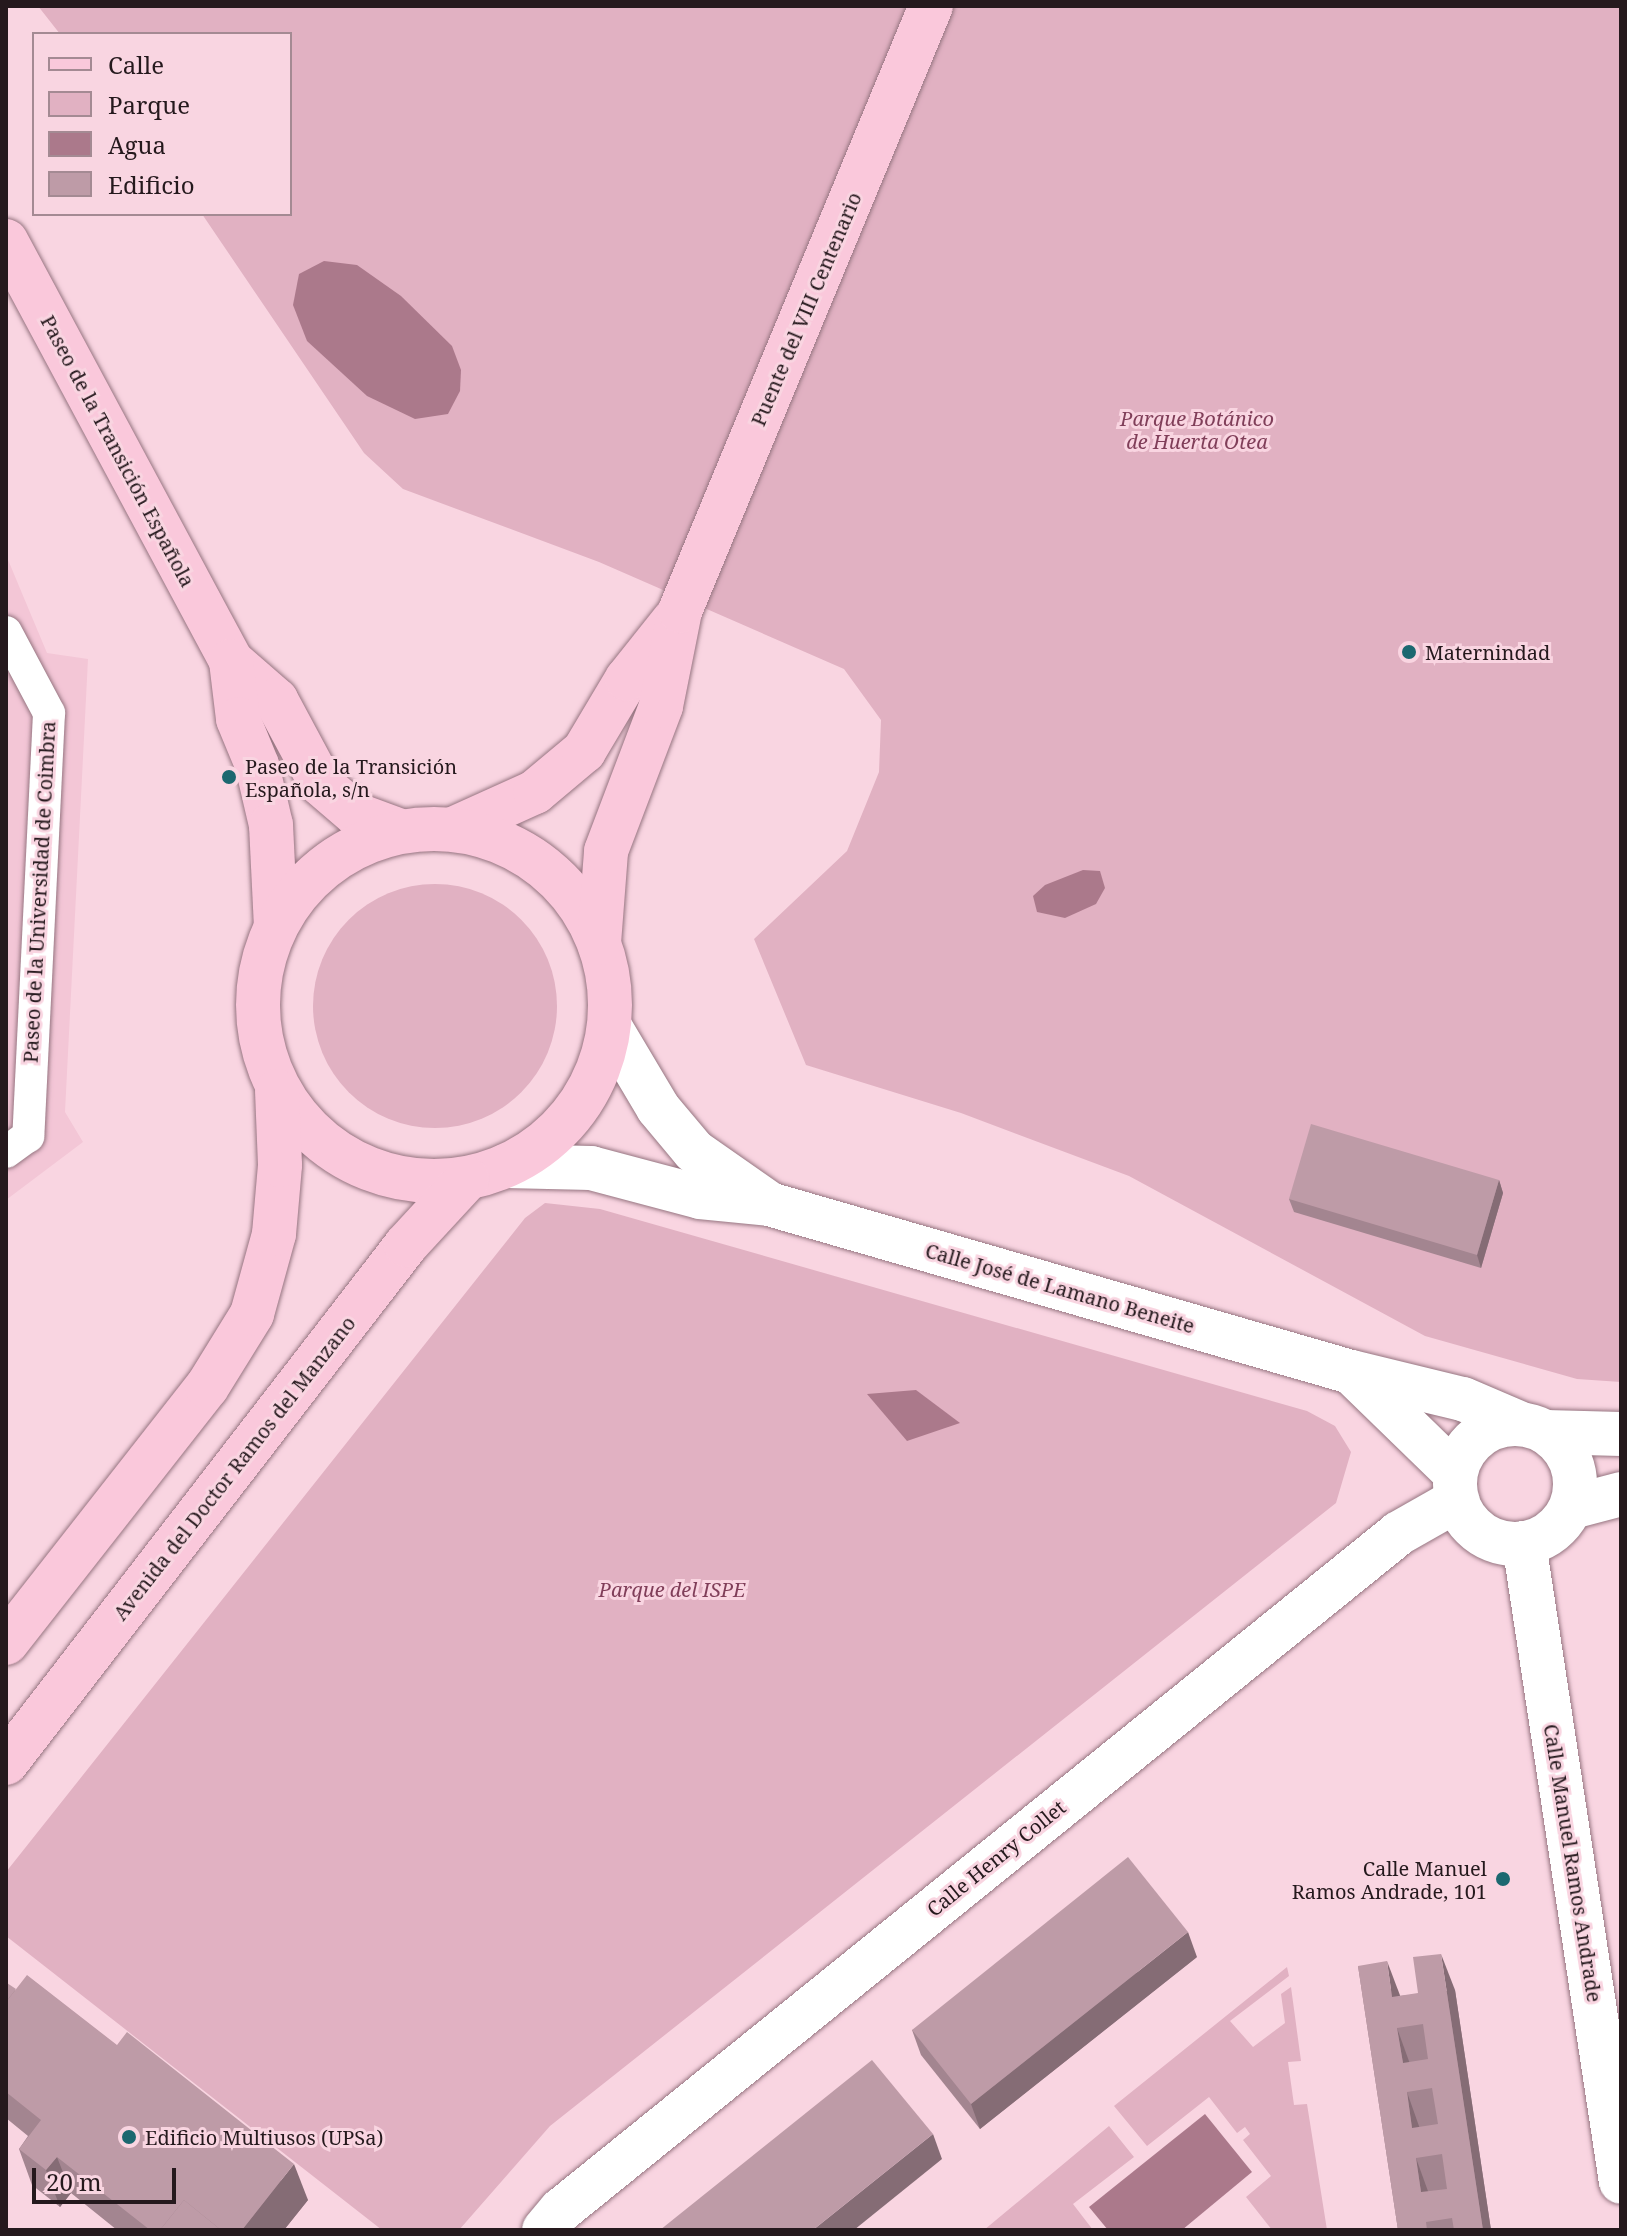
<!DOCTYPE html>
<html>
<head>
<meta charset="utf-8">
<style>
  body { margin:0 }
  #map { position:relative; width:1627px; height:2236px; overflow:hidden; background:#f9d5e1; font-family:"Noto Serif",serif }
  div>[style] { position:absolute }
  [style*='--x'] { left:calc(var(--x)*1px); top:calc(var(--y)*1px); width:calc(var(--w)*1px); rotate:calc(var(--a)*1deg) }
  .built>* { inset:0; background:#f3c6d6 }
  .green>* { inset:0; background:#e1b1c2 }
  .round { border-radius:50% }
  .water>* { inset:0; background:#ab798b }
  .roads { filter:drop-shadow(0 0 2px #967581) drop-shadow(0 0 2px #967581) }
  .pedestrian>* { height:32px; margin:-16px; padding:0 16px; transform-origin:16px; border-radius:16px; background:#fff }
  .minor>* { height:44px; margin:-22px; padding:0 22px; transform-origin:22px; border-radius:22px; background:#fff }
  .minor>.ring { margin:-22px; padding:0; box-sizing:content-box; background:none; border:44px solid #fff; border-radius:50% }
  .primary>* { height:44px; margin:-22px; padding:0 22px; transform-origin:22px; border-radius:22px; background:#fac8db }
  .primary>.ring { margin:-22px; padding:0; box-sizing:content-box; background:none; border:44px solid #fac8db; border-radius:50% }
  .wall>* { inset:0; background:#a38590 }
  .shaded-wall>* { inset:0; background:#856c75 }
  .building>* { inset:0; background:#be9ba7 }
  .dots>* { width:22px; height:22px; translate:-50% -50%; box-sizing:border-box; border:4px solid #f9d5e1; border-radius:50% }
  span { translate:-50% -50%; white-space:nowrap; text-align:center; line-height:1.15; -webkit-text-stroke:6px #f9d5e1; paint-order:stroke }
  .street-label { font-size:20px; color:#25191d }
  .park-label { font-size:20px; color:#803e59; font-style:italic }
  .poi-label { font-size:20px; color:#25191d }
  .left { translate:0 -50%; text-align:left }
  .right { translate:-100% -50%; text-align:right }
  .frame { position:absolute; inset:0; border:8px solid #25191d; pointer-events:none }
  .legend { position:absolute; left:32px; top:32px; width:260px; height:184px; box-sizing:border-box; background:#f9d5e1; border:2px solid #a48a93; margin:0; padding:10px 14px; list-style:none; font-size:24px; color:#25191d }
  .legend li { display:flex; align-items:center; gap:16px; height:40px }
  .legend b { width:40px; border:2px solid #a48a93 }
  .scale { position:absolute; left:32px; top:2168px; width:144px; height:36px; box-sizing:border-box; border:4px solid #25191d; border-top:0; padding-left:10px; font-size:24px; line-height:28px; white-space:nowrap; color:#25191d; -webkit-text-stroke:6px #f9d5e1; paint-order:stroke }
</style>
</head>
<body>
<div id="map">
  <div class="built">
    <i style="clip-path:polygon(6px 555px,47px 653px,88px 659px,65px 1112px,83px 1142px,6px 1200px)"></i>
  </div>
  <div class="green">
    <i style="clip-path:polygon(38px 6px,1621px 6px,1621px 1382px,1577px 1379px,1425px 1336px,1129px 1176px,961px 1113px,806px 1065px,754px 939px,847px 851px,879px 772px,881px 720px,844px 669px,599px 562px,403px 489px,364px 453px,202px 214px,290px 214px,290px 34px,60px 34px)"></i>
    <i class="round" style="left:313px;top:884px;width:244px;height:244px"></i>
    <i style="clip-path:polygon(545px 1203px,600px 1209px,1307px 1411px,1335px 1426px,1351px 1452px,1336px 1503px,550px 2126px,459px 2230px,382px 2230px,6px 1936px,6px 1872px,525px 1218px)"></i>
    <i style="clip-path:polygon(1287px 1967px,1289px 1976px,1230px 2021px,1253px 2047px,1285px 2023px,1281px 1994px,1291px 1987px,1301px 2061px,1288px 2062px,1294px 2105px,1307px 2104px,1327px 2230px,1272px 2230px,1246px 2197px,1271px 2176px,1243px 2140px,1250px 2134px,1245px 2127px,1237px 2133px,1209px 2097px,1147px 2146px,1114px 2106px)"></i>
    <i style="clip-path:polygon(1109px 2126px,1134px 2157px,1073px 2204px,1093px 2230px,984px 2230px)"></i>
  </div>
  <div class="water">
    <i style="clip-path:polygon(324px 261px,357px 265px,401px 296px,452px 346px,461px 370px,460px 391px,448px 414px,415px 419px,367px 396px,307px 341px,293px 305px,299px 274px)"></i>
    <i style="clip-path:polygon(1083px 870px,1100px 871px,1105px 888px,1096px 904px,1065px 918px,1037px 912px,1033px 896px,1045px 885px)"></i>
    <i style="clip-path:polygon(916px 1390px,960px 1423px,907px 1441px,867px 1394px)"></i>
    <i style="clip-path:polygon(1205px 2114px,1252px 2172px,1182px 2230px,1108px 2230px,1089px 2207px)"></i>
  </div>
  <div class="roads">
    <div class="pedestrian">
      <i style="--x:6;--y:632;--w:92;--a:62"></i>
      <i style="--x:49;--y:713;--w:424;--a:92.8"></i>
      <i style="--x:28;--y:1136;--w:27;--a:144"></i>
    </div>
    <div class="minor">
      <i style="--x:610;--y:1027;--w:94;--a:59.3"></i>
      <i style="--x:658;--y:1108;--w:56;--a:50.1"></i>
      <i style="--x:694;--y:1151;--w:89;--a:34.9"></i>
      <i style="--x:506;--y:1166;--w:85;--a:1.3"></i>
      <i style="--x:591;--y:1168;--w:113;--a:14.9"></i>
      <i style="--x:700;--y:1197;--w:69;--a:5.8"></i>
      <i style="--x:769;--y:1204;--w:606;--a:16.1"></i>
      <i style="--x:1351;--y:1372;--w:115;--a:13.6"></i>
      <i style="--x:1463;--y:1399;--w:61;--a:23.2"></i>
      <i style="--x:1351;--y:1372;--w:145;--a:44.2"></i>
      <i class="ring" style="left:1455px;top:1424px;width:76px;height:76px"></i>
      <i style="--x:1546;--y:1432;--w:75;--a:1.5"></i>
      <i style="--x:1572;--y:1507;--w:51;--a:-14.9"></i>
      <i style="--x:1524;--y:1543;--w:646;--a:81.37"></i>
      <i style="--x:544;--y:2230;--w:26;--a:-50"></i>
      <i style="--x:561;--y:2210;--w:1077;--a:-38.93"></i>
      <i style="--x:1399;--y:1533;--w:67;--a:-29.6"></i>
    </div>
    <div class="primary">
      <i style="--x:6;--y:241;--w:476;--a:61.8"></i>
      <i style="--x:231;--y:661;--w:60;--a:40.9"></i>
      <i style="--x:276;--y:700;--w:95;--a:61.8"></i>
      <i style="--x:321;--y:784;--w:48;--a:40.7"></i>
      <i style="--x:357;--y:815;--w:44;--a:20.1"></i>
      <i style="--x:231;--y:661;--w:58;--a:83.1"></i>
      <i style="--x:238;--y:719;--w:50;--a:67.6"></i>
      <i style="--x:257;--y:765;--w:62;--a:76.9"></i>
      <i style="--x:271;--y:825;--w:101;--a:87.2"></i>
      <i style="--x:453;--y:829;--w:90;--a:-24.3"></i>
      <i style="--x:535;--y:792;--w:64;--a:-39.9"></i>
      <i style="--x:584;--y:751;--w:84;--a:-59.2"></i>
      <i style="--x:627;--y:679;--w:75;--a:-51.5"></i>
      <i class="ring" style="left:258px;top:829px;width:308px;height:308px"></i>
      <i style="--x:599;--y:943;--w:92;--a:-85.6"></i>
      <i style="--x:606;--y:851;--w:155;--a:-69.2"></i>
      <i style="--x:661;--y:706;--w:97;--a:-78.7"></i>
      <i style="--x:680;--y:611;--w:655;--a:-67.47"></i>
      <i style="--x:6;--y:1643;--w:325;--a:-51.9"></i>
      <i style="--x:207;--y:1387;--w:86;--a:-58.3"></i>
      <i style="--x:252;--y:1314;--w:83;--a:-74.6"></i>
      <i style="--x:274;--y:1234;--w:69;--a:-85"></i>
      <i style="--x:280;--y:1165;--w:74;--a:-92.3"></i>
      <i style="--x:6;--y:1763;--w:654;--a:-52.32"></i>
      <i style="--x:406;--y:1245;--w:90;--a:-47.3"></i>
    </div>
  </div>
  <div class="wall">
    <i style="clip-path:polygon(1499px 1180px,1503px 1193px,1481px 1268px,1294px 1212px,1289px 1199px)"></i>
    <i style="clip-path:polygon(1197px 1957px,980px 2129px,921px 2055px,912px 2030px)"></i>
    <i style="clip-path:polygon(1358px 1966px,1400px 1996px,1455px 1990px,1491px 2230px,1398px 2230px)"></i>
    <i style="clip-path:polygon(6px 1984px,308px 2200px,284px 2230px,117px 2230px,71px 2193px,60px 2207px,32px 2185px,19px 2149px,28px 2136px,6px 2118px)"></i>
  </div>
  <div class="shaded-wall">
    <i style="clip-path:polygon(1499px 1180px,1503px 1193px,1481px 1268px,1477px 1255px)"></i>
    <i style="clip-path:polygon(1188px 1932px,1197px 1957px,980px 2129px,971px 2104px)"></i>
    <i style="clip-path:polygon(1441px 1954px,1455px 1990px,1491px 2230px,1483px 2230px)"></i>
    <i style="clip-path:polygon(1387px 1961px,1401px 1998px,1392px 1997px)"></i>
    <i style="clip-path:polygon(1397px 2028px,1410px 2064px,1403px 2063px)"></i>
    <i style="clip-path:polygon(1407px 2092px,1420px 2129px,1412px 2128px)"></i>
    <i style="clip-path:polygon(933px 2134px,942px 2159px,854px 2230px,813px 2230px)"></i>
    <i style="clip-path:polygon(57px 2157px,71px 2193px,60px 2207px,46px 2170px)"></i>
    <i style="clip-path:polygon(1416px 2158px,1429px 2194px,1421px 2192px)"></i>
    <i style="clip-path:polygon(294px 2164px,308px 2200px,284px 2230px,242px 2230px)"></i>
  </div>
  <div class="building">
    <i style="clip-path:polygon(1311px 1124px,1499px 1180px,1477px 1255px,1289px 1199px)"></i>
    <i style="clip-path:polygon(1128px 1857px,1188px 1932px,971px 2104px,912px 2030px)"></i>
    <i style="clip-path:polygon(evenodd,1441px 1954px,1483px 2230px,1454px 2230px,1452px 2218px,1426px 2222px,1427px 2230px,1398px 2230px,1358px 1966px,1387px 1961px,1392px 1997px,1418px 1993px,1413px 1957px,1441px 1954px,1423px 2024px,1428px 2059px,1403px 2063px,1397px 2028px,1423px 2024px,1441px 1954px,1432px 2088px,1438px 2124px,1412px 2128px,1407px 2092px,1432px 2088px,1441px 1954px,1442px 2154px,1447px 2189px,1421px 2192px,1416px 2158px,1442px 2154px)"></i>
    <i style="clip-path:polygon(27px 1975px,117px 2045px,127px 2032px,294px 2164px,242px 2230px,221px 2230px,184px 2200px,160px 2230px,150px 2230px,57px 2157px,46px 2170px,19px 2149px,41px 2120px,6px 2092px,6px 2002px)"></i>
    <i style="clip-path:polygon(7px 1983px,16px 1989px,6px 2002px,6px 1984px)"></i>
    <i style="clip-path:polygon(872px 2060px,933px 2134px,813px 2230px,660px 2230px)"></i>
    <i style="clip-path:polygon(184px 2200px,221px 2230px,160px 2230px)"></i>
  </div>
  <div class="dots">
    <i style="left:1409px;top:652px;background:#1c6870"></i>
    <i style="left:229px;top:777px;background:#1c6870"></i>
    <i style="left:1503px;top:1879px;background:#1c6870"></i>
    <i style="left:129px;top:2137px;background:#1c6870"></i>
  </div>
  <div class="street-label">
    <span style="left:806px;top:309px;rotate:-67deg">Puente del VIII Centenario</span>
    <span style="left:118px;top:451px;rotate:62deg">Paseo de la Transición Española</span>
    <span style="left:39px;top:892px;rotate:-87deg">Paseo de la Universidad de Coimbra</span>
    <span style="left:1060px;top:1288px;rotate:16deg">Calle José de Lamano Beneite</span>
    <span style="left:234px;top:1468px;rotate:-52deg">Avenida del Doctor Ramos del Manzano</span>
    <span style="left:996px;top:1858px;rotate:-39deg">Calle Henry Collet</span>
    <span style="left:1573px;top:1863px;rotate:81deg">Calle Manuel Ramos Andrade</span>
  </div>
  <div class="park-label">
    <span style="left:1197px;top:430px">Parque Botánico<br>de Huerta Otea</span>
    <span style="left:672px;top:1589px">Parque del ISPE</span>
  </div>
  <div class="poi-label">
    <span class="left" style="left:1425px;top:652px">Maternindad</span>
    <span class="left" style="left:245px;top:778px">Paseo de la Transición<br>Española, s/n</span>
    <span class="right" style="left:1487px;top:1880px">Calle Manuel<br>Ramos Andrade, 101</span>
    <span class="left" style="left:145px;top:2137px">Edificio Multiusos (UPSa)</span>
  </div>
  <div class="frame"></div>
  <ul class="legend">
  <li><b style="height:10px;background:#fac8db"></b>Calle</li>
  <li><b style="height:22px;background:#e1b1c2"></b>Parque</li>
  <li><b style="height:22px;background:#ab798b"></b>Agua</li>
  <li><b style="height:22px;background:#be9ba7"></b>Edificio</li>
  </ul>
  <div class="scale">20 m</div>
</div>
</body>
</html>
